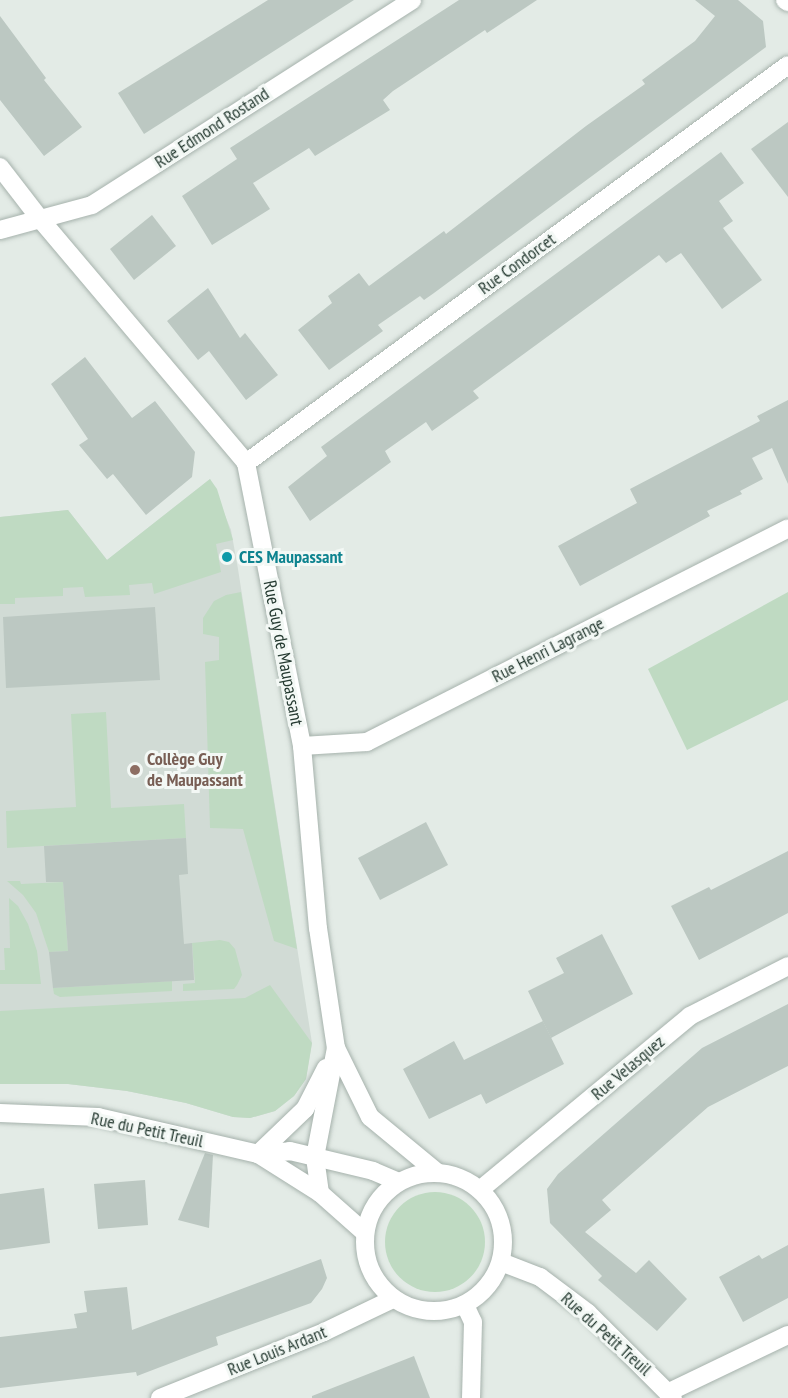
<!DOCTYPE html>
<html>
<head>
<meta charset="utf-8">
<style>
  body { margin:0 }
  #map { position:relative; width:788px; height:1398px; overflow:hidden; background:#e3ebe6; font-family:"PT Sans Narrow",sans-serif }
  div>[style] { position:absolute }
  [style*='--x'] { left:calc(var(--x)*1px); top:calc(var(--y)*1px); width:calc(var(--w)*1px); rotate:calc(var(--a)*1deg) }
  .built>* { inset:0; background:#d1dbd5 }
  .green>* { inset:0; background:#bfdac2 }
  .round { border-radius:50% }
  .building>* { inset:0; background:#bcc8c2 }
  .roads { filter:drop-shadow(0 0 2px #a6b2ac) drop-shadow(0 0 2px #a6b2ac) }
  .street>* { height:18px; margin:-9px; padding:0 9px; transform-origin:9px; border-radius:9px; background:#fff }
  .street>.ring { margin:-9px; padding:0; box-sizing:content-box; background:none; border:18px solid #fff; border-radius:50% }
  .dots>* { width:16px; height:16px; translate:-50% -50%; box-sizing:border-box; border:3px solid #f3f8f5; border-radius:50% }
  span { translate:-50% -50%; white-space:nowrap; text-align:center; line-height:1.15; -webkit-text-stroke:6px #f3f8f5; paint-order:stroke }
  .street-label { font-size:18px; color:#253a31 }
  .culture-label { font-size:18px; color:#0d838f; font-weight:700 }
  .left { translate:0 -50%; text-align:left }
  .education-label { font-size:18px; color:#785e54; font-weight:700 }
</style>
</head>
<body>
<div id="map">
  <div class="built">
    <i style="clip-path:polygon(210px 479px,231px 530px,238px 569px,312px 1043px,306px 1079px,294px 1096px,275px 1111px,250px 1118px,233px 1117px,186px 1103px,127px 1091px,68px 1084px,0 1084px,0 517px,68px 510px,107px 560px)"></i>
  </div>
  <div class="green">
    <i style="clip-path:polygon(210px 479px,217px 489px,233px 540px,216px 544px,221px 572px,154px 594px,152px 583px,129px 585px,130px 595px,85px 597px,83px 587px,63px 588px,63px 596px,15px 598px,15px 604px,0 604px,0 517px,68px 510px,107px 560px)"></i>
    <i style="clip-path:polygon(241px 592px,297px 949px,274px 941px,243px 829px,210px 828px,205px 662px,219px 660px,219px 637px,203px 634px,203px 618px,214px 601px,226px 595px)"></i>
    <i style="clip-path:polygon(788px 592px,788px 700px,687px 750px,648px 669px)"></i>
    <i style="clip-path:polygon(106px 712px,111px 808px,184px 804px,186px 838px,7px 848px,6px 811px,76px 807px,71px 714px)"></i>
    <i style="clip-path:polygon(7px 881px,20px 881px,21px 884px,63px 882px,68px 951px,49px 952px,36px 913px,23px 895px)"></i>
    <i style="clip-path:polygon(9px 898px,18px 906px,28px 924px,37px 951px,41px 984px,0 984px,0 970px,5px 970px,4px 948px,10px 948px)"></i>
    <i style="clip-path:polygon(220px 940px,229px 942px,235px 949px,242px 975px,237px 985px,234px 989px,183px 991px,183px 984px,195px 983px,192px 943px)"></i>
    <i style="clip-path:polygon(172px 981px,172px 991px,60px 997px,54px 994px,53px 988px)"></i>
    <i style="clip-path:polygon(270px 985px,312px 1043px,306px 1079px,294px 1096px,275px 1111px,250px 1118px,233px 1117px,186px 1103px,127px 1091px,68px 1084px,0 1084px,0 1011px,245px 998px)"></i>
    <i class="round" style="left:385px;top:1192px;width:100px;height:100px"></i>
  </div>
  <div class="building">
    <i style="clip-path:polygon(268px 0,354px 0,144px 134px,118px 93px)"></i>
    <i style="clip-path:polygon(459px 0,537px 0,487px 33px,485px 30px,393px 91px,383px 100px,390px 110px,315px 156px,309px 148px,253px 183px,270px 209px,212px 245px,182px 196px,237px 159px,230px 148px)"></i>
    <i style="clip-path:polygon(695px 0,738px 0,763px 21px,766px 47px,434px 293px,424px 300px,420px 296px,378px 325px,383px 331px,329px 370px,298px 330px,332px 303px,328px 296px,359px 273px,369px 286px,444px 231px,446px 234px,586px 126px,645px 84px,642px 80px,695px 41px,715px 16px)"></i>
    <i style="clip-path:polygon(0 16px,46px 78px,44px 80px,82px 127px,44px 156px,0 100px)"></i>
    <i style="clip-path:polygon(788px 122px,788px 197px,751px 149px)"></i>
    <i style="clip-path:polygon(721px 152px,744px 183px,719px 201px,733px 221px,723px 228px,762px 280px,722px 309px,681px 253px,666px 263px,659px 255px,473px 391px,479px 398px,432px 431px,426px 422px,385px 451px,391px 462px,310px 521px,288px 487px,327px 456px,321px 447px)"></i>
    <i style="clip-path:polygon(152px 215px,176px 246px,134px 280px,110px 249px)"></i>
    <i style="clip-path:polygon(208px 288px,240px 338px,245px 333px,278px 375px,246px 400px,209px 351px,198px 360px,167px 321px)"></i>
    <i style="clip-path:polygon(85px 357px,132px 418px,155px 401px,195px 452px,192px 477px,146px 515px,113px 474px,107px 479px,79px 445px,88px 439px,51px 384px)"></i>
    <i style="clip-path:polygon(788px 400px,788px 484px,772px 448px,752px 458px,763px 479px,740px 491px,742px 494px,707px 511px,710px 516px,580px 586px,558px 546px,637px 503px,630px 489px,760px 421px,757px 416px)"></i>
    <i style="clip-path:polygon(155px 607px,160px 680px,6px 688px,3px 617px)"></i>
    <i style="clip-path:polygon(426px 822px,448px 865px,380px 900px,358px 858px)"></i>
    <i style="clip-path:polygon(186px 838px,188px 874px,179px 875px,184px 944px,192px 943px,194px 980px,53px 988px,49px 952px,68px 951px,63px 882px,46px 882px,44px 846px)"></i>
    <i style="clip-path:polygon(788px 851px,788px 913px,699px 960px,671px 906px,709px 887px,711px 890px)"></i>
    <i style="clip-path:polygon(602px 934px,633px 994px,551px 1038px,528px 991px,564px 973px,556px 958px)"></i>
    <i style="clip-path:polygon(788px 1004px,788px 1066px,708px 1107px,602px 1200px,611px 1210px,585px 1232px,636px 1273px,649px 1260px,687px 1299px,657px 1331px,598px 1280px,602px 1276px,550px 1223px,547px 1189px,558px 1174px,702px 1048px)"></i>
    <i style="clip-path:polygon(543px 1021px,564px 1064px,486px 1104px,481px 1094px,429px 1119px,403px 1069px,454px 1041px,464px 1060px)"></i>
    <i style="clip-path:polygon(205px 1153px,213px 1155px,209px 1228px,178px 1220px)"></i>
    <i style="clip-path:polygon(145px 1180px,148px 1225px,98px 1229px,94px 1184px)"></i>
    <i style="clip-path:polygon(44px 1188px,50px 1243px,0 1250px,0 1194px)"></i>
    <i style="clip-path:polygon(788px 1245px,788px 1298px,743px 1322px,719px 1277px,759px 1255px,762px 1259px)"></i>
    <i style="clip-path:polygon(321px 1259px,327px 1278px,322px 1289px,311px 1303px,216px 1337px,218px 1345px,137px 1376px,136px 1372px,0 1388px,0 1337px,77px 1328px,74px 1314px,87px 1312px,84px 1291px,127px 1287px,132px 1330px)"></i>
    <i style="clip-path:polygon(414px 1356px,430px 1398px,312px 1398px,312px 1396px)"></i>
  </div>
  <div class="roads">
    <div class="street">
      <i style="--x:785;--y:0;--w:4;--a:34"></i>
      <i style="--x:0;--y:167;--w:67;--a:52.3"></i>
      <i style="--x:41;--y:220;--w:318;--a:49.8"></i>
      <i style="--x:246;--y:463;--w:288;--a:78.8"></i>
      <i style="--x:302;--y:746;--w:183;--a:85"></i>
      <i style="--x:318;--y:928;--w:121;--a:81.5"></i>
      <i style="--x:336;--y:1048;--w:77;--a:63.8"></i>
      <i style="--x:370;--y:1117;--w:88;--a:39.5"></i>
      <i style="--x:0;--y:230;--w:95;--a:-15.2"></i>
      <i style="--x:92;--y:205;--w:380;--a:-32.6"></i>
      <i style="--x:246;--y:463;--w:672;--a:-36.29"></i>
      <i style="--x:302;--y:746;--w:65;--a:-3.5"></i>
      <i style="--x:367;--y:742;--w:472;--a:-26.9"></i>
      <i style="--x:0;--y:1113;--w:98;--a:2.3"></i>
      <i style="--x:98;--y:1117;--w:164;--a:13"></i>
      <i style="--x:258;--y:1154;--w:73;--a:32.2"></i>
      <i style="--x:320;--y:1193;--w:60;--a:41.6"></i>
      <i style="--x:258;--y:1154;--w:32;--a:-5"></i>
      <i style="--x:290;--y:1151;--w:85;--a:13.5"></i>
      <i style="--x:373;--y:1171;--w:28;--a:23"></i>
      <i style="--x:258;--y:1154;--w:65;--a:-43.8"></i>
      <i style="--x:305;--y:1109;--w:46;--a:-62.9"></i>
      <i class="ring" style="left:365px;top:1173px;width:120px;height:120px"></i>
      <i style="--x:481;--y:1189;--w:271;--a:-39.6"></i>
      <i style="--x:690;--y:1016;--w:110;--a:-27"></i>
      <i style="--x:320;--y:1193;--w:36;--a:-98"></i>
      <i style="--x:315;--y:1157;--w:111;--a:-79.1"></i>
      <i style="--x:501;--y:1262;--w:42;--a:21"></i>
      <i style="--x:540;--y:1277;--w:60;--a:36.9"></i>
      <i style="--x:588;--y:1313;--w:120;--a:45"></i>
      <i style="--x:465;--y:1305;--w:19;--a:65"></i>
      <i style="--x:473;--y:1322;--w:76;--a:91.5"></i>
      <i style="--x:669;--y:1392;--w:132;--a:-25.6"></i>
      <i style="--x:160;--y:1398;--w:177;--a:-21.9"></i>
      <i style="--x:324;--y:1332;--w:76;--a:-25.6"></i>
    </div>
  </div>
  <div class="dots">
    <i style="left:227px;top:557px;background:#0f9aa8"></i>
    <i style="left:135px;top:770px;background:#8d6e63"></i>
  </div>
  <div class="street-label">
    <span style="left:212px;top:128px;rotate:-33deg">Rue Edmond Rostand</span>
    <span style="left:517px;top:264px;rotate:-36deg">Rue Condorcet</span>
    <span style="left:548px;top:650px;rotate:-27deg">Rue Henri Lagrange</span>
    <span style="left:283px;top:653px;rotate:79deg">Rue Guy de Maupassant</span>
    <span style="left:628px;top:1068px;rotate:-40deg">Rue Velasquez</span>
    <span style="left:147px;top:1130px;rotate:12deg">Rue du Petit Treuil</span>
    <span style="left:606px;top:1334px;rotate:42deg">Rue du Petit Treuil</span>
    <span style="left:277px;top:1351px;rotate:-22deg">Rue Louis Ardant</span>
  </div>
  <div class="culture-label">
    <span class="left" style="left:239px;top:557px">CES Maupassant</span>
  </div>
  <div class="education-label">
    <span class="left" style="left:147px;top:770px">Collège Guy<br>de Maupassant</span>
  </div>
</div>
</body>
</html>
